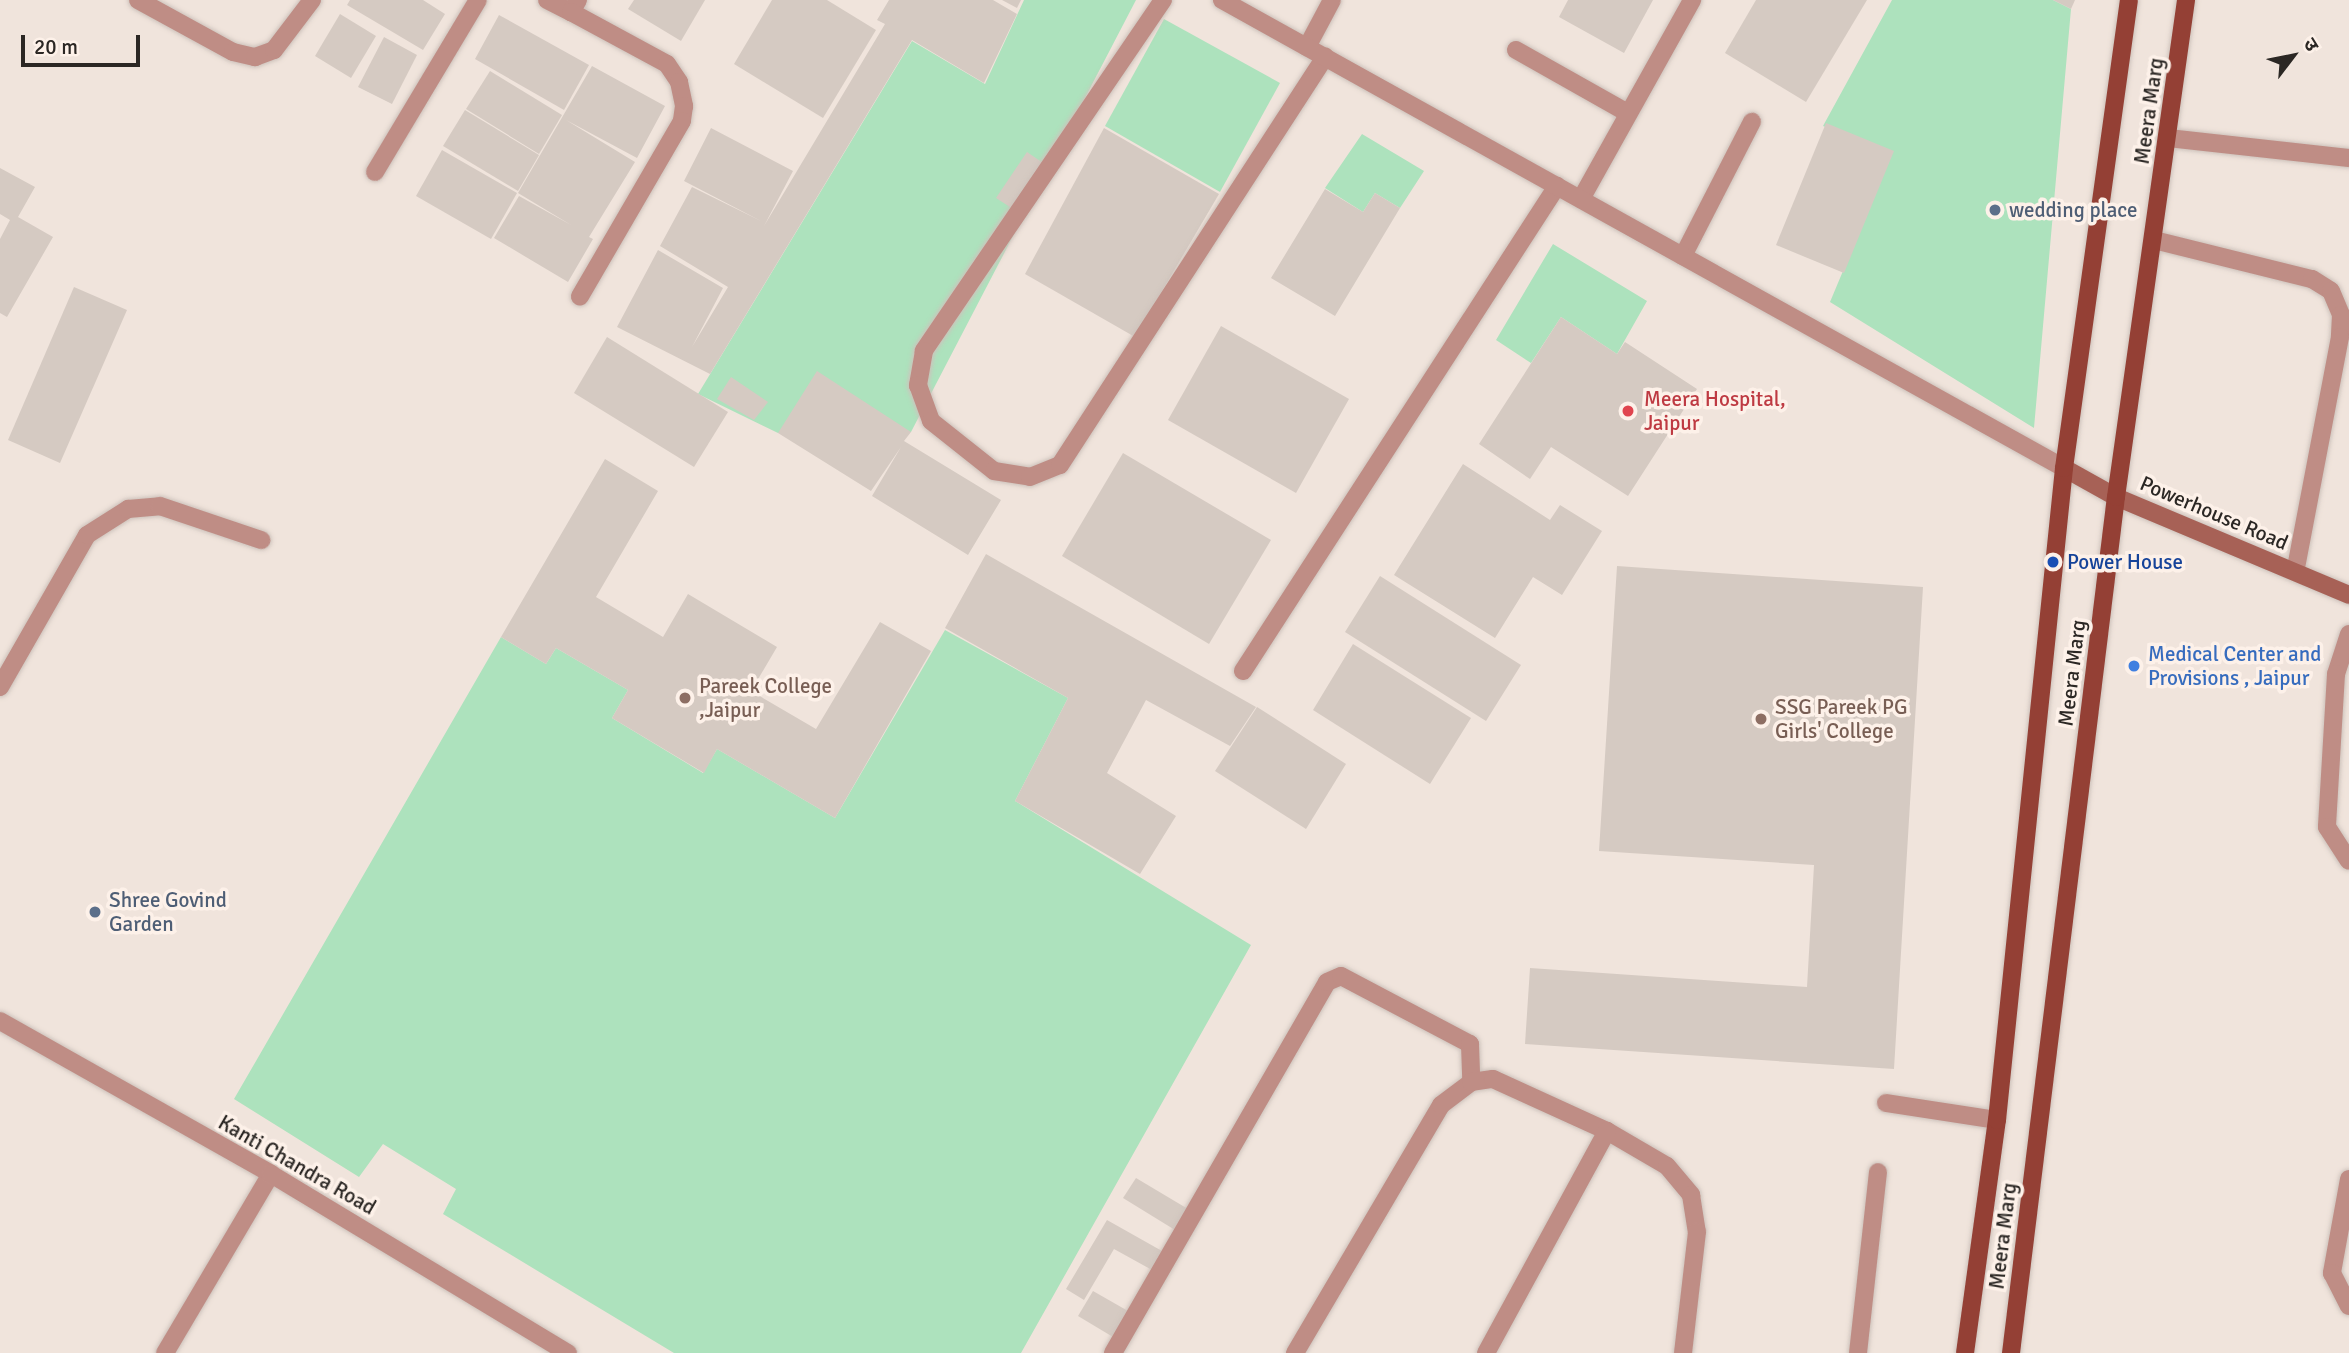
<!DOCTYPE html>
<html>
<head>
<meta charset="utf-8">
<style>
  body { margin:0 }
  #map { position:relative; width:2349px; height:1353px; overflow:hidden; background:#f0e4dc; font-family:Signika,"Noto Sans Devanagari",sans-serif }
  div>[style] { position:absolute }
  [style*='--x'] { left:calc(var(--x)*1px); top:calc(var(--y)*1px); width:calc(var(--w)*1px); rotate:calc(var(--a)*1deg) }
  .green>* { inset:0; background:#ade2bd }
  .building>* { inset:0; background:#d5cac2 }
  .roads { filter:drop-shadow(0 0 2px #cdc2bb) drop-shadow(0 0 2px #cdc2bb) }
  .service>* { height:18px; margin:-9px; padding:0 9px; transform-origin:9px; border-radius:9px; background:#bf8d85 }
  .minor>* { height:18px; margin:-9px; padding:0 9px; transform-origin:9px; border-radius:9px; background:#bf8d85 }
  .tertiary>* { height:18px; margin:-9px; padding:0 9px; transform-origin:9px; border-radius:9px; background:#bf8d85 }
  .secondary>* { height:18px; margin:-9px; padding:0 9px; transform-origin:9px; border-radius:9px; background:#a76156 }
  .primary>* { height:18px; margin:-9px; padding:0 9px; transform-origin:9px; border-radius:9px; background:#944035 }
  .dots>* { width:19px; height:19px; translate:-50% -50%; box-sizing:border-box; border:4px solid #fdf1e9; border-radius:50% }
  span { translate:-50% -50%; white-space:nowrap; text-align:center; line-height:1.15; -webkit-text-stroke:7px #fdf1e9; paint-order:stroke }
  .street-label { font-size:21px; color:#2b2724 }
  .service-label { font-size:21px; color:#4e5e75 }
  .left { translate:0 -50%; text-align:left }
  .health-label { font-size:21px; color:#be3a42 }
  .transit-label { font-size:21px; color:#164399 }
  .shop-label { font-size:21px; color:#366cbe }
  .education-label { font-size:21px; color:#785e54 }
  .north { position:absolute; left:2258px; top:21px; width:70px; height:70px; -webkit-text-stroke:5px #fdf1e9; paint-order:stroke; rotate:58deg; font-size:19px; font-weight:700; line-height:28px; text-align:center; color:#2b2724 }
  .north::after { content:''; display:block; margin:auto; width:24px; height:32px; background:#2b2724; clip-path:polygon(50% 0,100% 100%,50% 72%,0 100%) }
  .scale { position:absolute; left:21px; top:35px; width:119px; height:32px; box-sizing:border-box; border:4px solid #2b2724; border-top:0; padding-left:9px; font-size:21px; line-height:24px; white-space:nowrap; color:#2b2724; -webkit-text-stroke:5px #fdf1e9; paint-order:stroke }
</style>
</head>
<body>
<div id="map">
  <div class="green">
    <i style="clip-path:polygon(1024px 0,1136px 0,911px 432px,778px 433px,698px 394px,912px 41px,985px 84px)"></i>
    <i style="clip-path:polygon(1892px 0,2053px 0,2071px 9px,2034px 428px,1830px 302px,1892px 154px,1823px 126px)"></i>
    <i style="clip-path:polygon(1164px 19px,1280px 83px,1220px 192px,1105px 126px)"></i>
    <i style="clip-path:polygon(1362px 134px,1424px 171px,1400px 208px,1375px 193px,1363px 212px,1325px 188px)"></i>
    <i style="clip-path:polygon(1553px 244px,1647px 301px,1617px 354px,1561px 317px,1531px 363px,1496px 340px)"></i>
    <i style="clip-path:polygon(945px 630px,1068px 698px,1015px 801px,1251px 945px,1021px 1353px,674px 1353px,443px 1214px,456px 1189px,383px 1144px,359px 1177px,234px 1099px,501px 637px,546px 664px,556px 648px,628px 690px,612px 718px,703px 773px,717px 749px,835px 818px)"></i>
  </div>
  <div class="building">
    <i style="clip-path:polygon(350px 0,423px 0,445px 14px,423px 50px,347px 5px)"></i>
    <i style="clip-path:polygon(634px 0,705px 0,681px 41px,628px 9px)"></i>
    <i style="clip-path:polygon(772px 0,827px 0,876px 30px,823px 118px,734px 64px)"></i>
    <i style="clip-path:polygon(889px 0,993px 0,1017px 14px,984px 83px,912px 40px,710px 374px,617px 327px,658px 250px,723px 288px,692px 347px,728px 287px,660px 246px,692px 187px,761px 221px,684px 181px,711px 128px,793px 171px,764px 226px,885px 24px,877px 20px)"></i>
    <i style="clip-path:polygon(1002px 0,1021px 0,1017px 8px)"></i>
    <i style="clip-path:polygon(1568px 0,1653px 0,1624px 53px,1559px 17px)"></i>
    <i style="clip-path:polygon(1756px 0,1867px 0,1806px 102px,1725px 53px)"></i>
    <i style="clip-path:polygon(2053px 0,2075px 0,2071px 9px)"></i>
    <i style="clip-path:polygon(340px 14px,376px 36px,351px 78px,315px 56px)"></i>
    <i style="clip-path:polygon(499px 15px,589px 65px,564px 110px,475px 59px)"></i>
    <i style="clip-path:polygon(384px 37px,417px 55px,392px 104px,358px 87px)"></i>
    <i style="clip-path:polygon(592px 66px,665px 106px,637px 158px,566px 120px,635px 162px,589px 237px,593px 239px,568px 282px,494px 238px,519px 196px,571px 225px,518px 193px)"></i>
    <i style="clip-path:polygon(490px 71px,562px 115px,539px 154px,466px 109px)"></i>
    <i style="clip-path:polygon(465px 110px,539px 155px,518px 191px,443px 146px)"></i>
    <i style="clip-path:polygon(1826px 123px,1894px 151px,1844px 273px,1776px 245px)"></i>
    <i style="clip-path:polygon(1104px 128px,1219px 194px,1135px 337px,1025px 274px)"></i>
    <i style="clip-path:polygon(442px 150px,517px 193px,491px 239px,416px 196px)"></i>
    <i style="clip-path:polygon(1027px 152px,1049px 167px,1019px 213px,996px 198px)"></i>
    <i style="clip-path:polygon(0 168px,35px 187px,18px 217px,53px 237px,7px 317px,0 313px,0 239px,10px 220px,0 214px)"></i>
    <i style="clip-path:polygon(1325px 189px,1363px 212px,1375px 193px,1400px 208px,1335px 316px,1271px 278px)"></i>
    <i style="clip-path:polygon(74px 287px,127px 310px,60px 463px,8px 440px)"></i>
    <i style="clip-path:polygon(1561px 317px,1617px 354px,1625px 342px,1697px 389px,1628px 496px,1551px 447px,1530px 479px,1479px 444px)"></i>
    <i style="clip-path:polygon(1221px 326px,1349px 399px,1296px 493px,1168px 420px)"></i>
    <i style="clip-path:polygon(607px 337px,728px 412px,694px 467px,574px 393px)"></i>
    <i style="clip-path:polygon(817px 371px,911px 432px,904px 441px,1001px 500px,968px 555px,872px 496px,901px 447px,871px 491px,778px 433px)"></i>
    <i style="clip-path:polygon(731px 377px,768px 402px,754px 420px,717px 399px)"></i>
    <i style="clip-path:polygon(1123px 453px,1271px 540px,1209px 644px,1062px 556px)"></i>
    <i style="clip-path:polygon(605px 459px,658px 491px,596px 597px,663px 637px,688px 594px,777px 647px,751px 691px,816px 729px,880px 622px,931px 651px,835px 818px,717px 749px,704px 773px,612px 718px,628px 690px,556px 648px,546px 664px,501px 637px)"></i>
    <i style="clip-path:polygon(1463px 464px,1550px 520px,1560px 505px,1602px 531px,1562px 595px,1533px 577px,1495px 638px,1394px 575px)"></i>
    <i style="clip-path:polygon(986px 554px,1256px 707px,1230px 746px,1146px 700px,1107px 773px,1176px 816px,1140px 874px,1015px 801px,1068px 698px,945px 628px)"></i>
    <i style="clip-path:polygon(1617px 566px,1923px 587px,1894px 1069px,1525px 1044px,1530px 968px,1807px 987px,1814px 865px,1599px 851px)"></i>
    <i style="clip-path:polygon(1380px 576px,1521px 665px,1486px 721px,1345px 632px)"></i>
    <i style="clip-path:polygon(1353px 644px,1471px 718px,1430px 784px,1313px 710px)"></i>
    <i style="clip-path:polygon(1257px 707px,1346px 764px,1306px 829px,1215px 771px)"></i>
    <i style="clip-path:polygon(1136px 1178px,1188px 1209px,1175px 1230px,1123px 1198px)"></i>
    <i style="clip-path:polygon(1107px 1220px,1162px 1251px,1152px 1270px,1114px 1249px,1084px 1300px,1066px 1289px)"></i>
    <i style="clip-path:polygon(1093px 1291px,1128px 1311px,1113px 1337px,1078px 1316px)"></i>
  </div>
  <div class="roads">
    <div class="service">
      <i style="--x:1307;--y:47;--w:53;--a:-62"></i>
      <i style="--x:1516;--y:50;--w:129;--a:29.4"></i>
      <i style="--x:1581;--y:199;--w:228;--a:-60.8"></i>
      <i style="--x:1683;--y:256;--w:151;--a:-62.8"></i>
      <i style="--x:0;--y:687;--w:175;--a:-60.2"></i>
      <i style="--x:87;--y:535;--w:49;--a:-32.4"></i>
      <i style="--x:128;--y:509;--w:32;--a:-5"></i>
      <i style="--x:160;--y:506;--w:107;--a:18.6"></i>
    </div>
    <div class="minor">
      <i style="--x:138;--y:0;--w:108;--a:28.7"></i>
      <i style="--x:233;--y:52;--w:23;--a:13"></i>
      <i style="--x:255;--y:57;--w:20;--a:-20"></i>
      <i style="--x:274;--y:50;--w:63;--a:-52.8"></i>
      <i style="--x:547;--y:0;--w:27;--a:27"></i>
      <i style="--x:578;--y:0;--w:14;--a:120"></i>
      <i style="--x:571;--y:12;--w:109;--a:28.4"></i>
      <i style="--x:667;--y:64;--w:22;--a:56"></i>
      <i style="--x:679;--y:82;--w:25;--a:78"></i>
      <i style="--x:684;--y:106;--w:15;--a:98"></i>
      <i style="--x:682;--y:121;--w:203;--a:120.2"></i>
      <i style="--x:1163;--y:0;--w:425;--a:124.3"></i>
      <i style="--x:924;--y:351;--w:35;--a:100"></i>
      <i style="--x:918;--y:385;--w:38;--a:70"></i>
      <i style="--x:931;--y:421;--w:80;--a:38.4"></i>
      <i style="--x:994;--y:471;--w:36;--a:9"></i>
      <i style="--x:1030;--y:477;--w:32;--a:-22"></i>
      <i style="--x:1060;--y:465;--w:487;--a:-57"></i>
      <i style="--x:2168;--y:138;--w:182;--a:6.3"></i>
      <i style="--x:375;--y:172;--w:200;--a:-59.1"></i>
      <i style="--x:2154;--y:240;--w:163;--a:13.9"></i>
      <i style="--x:2312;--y:279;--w:22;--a:32"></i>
      <i style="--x:2331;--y:291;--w:26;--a:67"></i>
      <i style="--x:2341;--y:315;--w:22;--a:93"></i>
      <i style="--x:2340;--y:337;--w:239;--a:100.8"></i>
      <i style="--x:2349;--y:634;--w:42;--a:108"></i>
      <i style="--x:2336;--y:674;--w:153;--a:93.4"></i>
      <i style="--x:2327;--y:827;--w:40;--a:57.1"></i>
      <i style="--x:1243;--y:671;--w:578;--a:-57.08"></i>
      <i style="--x:1886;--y:1103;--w:112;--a:8.7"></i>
      <i style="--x:2349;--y:1179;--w:96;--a:100.3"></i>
      <i style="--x:2332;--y:1273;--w:37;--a:63"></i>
      <i style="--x:165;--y:1353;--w:208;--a:-59.4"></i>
      <i style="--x:1113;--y:1353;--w:428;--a:-60"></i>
      <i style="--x:1327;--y:982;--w:15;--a:-23"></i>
      <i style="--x:1341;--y:976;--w:146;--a:27.8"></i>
      <i style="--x:1470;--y:1044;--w:38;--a:88"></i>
      <i style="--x:1295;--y:1353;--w:288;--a:-59.5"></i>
      <i style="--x:1441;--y:1105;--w:38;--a:-37"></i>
      <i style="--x:1471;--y:1082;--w:22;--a:-8"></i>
      <i style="--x:1493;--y:1079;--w:125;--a:24.5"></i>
      <i style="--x:1607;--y:1131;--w:69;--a:30.3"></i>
      <i style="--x:1667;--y:1166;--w:38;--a:50"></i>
      <i style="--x:1691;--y:1195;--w:37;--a:81"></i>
      <i style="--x:1697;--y:1232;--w:122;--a:96.6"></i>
      <i style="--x:1486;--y:1353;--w:253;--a:-61.4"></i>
      <i style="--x:1858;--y:1353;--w:182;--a:-83.7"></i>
    </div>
    <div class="tertiary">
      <i style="--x:1222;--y:0;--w:963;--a:29.07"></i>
      <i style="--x:0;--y:1021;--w:311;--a:29.4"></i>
      <i style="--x:271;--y:1174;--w:347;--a:31.1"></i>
    </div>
    <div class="secondary">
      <i style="--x:2064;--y:468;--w:60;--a:29.1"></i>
      <i style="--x:2116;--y:497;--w:253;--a:22.8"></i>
    </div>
    <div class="primary">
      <i style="--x:1965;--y:1353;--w:235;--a:-82.2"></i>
      <i style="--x:1997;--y:1120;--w:655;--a:-84.13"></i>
      <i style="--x:2064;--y:468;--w:472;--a:-82.1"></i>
      <i style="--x:2011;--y:1353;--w:862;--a:-83.01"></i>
      <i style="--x:2116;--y:497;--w:502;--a:-81.98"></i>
    </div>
  </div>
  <div class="dots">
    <i style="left:1995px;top:210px;background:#5c6f8a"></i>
    <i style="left:1628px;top:411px;background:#e0444e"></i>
    <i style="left:2053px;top:562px;background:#1a4fb4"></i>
    <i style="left:2134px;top:666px;background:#3f7fe0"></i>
    <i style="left:685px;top:698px;background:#8d6e63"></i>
    <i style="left:1761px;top:719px;background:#8d6e63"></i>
    <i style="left:95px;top:912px;background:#5c6f8a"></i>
  </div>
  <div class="street-label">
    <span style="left:2149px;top:111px;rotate:-82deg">Meera Marg</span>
    <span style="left:2214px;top:513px;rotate:23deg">Powerhouse Road</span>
    <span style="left:2072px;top:673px;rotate:-83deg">Meera Marg</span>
    <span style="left:297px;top:1165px;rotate:30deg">Kanti Chandra Road</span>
    <span style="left:2003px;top:1236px;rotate:-83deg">Meera Marg</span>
  </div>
  <div class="service-label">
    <span class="left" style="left:2009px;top:210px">wedding place</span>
    <span class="left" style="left:109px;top:912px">Shree Govind<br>Garden</span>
  </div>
  <div class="health-label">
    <span class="left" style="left:1644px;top:411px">Meera Hospital,<br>Jaipur</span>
  </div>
  <div class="transit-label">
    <span class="left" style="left:2067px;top:562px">Power House</span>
  </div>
  <div class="shop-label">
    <span class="left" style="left:2148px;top:666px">Medical Center and<br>Provisions , Jaipur</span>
  </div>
  <div class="education-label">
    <span class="left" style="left:699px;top:698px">Pareek College<br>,Jaipur</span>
    <span class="left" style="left:1775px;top:719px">SSG Pareek PG<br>Girls' College</span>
  </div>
  <div class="north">उ</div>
  <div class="scale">20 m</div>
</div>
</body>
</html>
